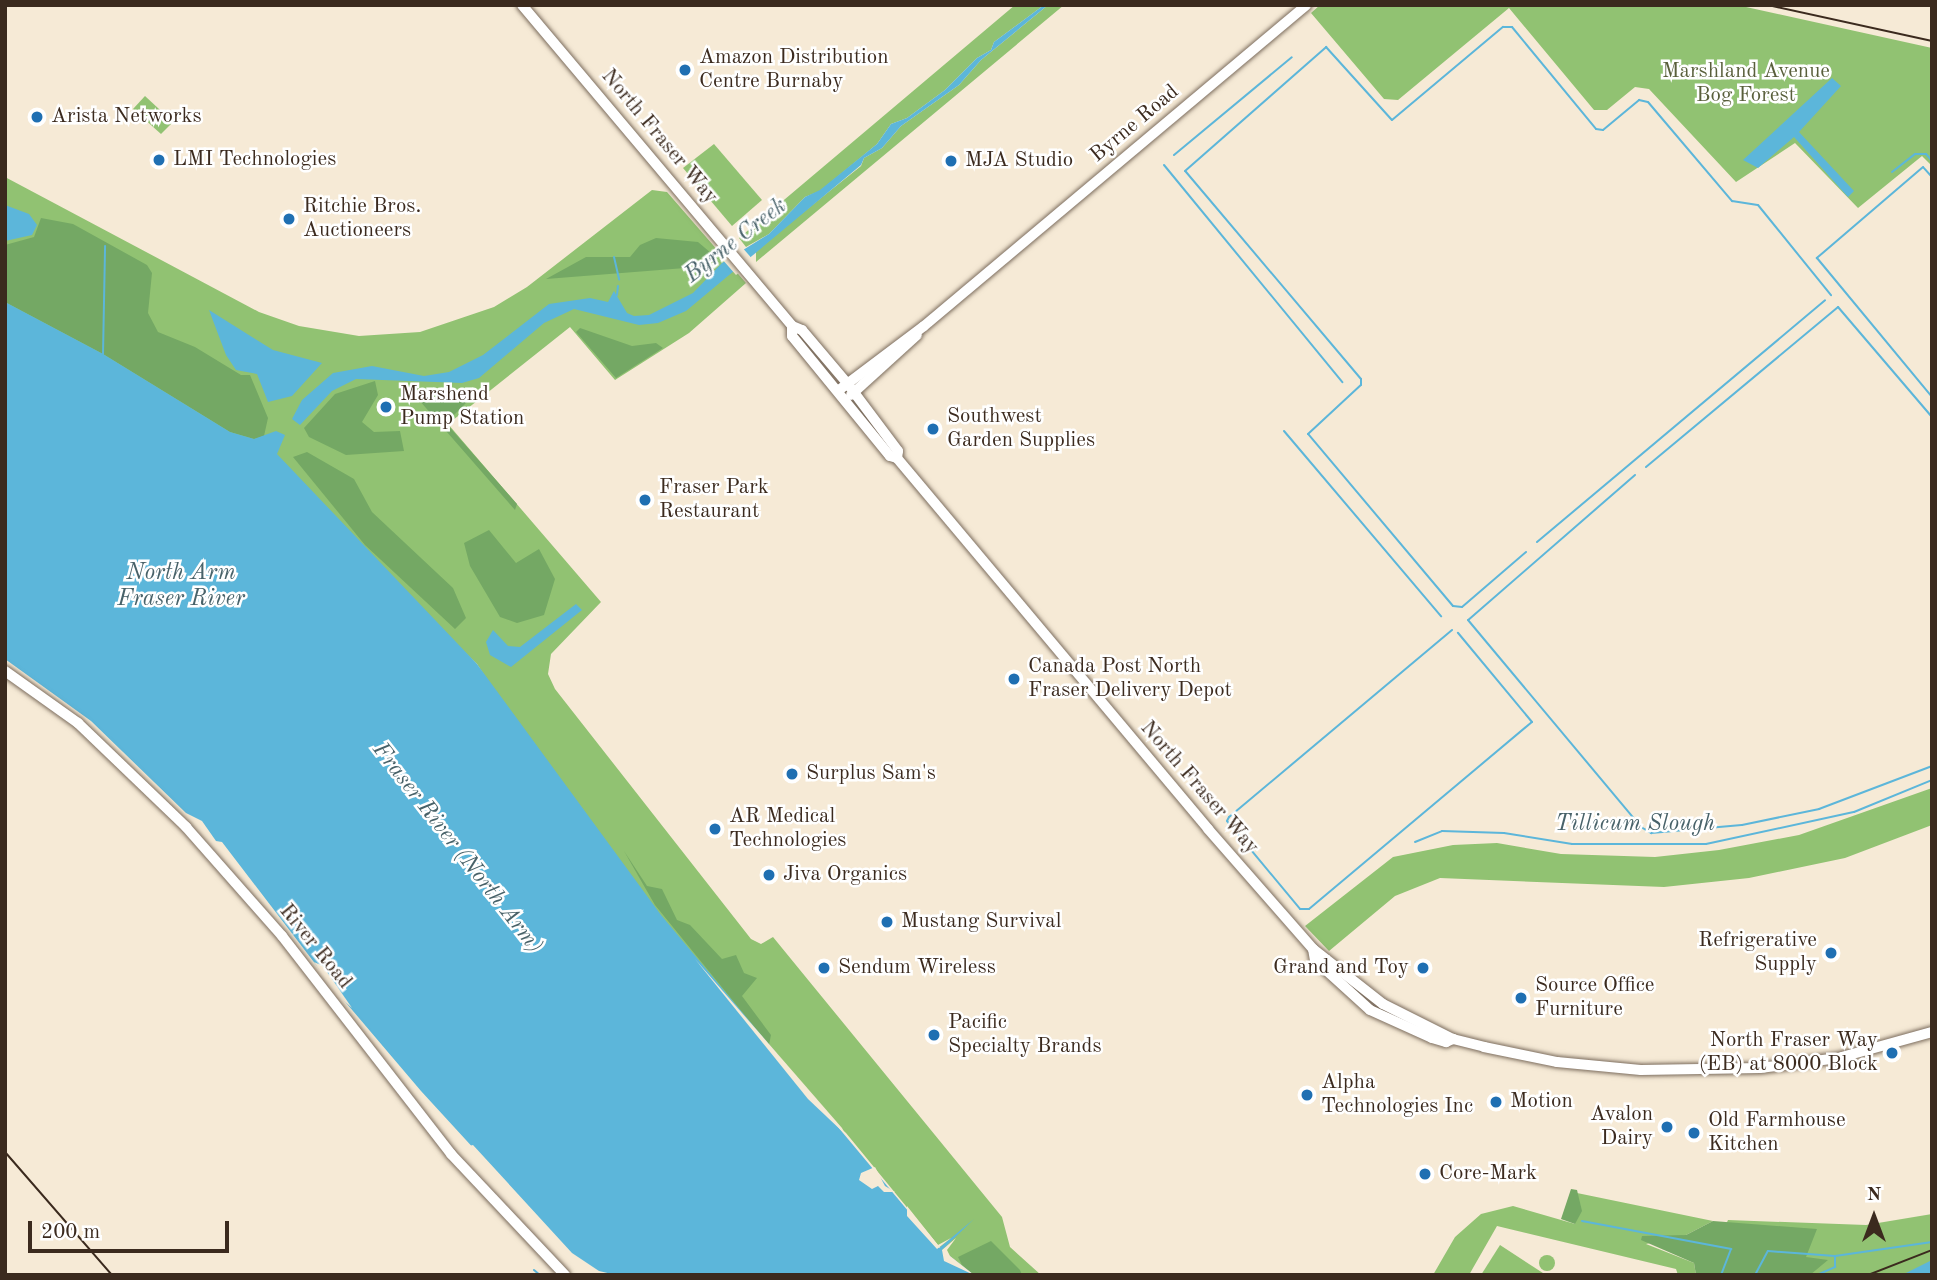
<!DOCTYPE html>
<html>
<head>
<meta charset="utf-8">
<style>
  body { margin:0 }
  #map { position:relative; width:1937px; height:1280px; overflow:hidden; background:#f6ead6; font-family:"Old Standard TT",serif }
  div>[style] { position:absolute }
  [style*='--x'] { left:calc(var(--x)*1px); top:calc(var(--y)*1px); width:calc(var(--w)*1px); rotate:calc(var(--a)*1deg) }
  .green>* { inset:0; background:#91c272 }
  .round { border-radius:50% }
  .forest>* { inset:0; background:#74a864 }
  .water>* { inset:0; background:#5cb6da }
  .pier>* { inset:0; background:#f6ead6 }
  .stream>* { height:2px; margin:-1px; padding:0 1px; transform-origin:1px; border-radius:1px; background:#5cb6da }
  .roads { filter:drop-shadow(0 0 2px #7c6d5e) drop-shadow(0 0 2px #7c6d5e) }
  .minor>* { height:10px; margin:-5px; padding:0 5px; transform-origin:5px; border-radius:5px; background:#fff }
  .rail>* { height:2px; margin:-1px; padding:0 1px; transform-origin:1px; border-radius:1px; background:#3b2a1e }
  .dots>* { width:19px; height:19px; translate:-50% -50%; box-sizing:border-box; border:4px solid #fff; border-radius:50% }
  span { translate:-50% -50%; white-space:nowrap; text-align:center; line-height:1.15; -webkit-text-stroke:5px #fff; paint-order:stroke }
  .poi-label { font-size:21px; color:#3b2a1e }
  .left { translate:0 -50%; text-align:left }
  .right { translate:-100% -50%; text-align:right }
  .park-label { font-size:21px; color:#595f3b }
  .street-label { font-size:21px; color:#3b2a1e }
  .water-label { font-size:23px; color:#486269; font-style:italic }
  .frame { position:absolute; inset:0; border:7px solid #3b2a1e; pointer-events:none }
  .north { position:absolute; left:1839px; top:1182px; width:70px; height:70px; -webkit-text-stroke:5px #fff; paint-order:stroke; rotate:0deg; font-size:19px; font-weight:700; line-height:28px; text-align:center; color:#3b2a1e }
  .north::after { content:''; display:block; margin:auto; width:24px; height:32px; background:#3b2a1e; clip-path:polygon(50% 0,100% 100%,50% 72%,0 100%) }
  .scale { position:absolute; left:28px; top:1221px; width:201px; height:32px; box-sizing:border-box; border:4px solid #3b2a1e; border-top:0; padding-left:9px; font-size:21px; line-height:24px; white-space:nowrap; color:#3b2a1e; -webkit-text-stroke:5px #fff; paint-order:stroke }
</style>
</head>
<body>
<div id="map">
  <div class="green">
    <i style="clip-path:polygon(1015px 5px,1044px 5px,994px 42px,991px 50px,977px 58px,945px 90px,907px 118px,891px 124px,877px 144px,820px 191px,805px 197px,769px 234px,746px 247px,739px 238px)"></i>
    <i style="clip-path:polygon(1048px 5px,1064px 5px,756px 262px,756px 250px,861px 166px,864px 158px,882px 148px,901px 126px,959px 85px,981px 60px)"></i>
    <i style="clip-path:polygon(1320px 5px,1737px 5px,1932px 48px,1932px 166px,1922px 156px,1858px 208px,1795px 143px,1736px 182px,1649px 89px,1635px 87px,1607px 110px,1594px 110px,1509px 8px,1398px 100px,1384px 99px,1311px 13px)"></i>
    <i style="clip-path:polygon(145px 96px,173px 122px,161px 134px,133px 109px)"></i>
    <i style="clip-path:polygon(714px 144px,762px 200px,732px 226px,683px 168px)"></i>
    <i style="clip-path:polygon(5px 177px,259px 312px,299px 326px,359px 336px,420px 332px,494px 307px,527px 287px,652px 190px,667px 192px,746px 283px,689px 333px,615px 380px,570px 327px,448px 424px,601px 602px,551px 654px,548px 674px,555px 689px,751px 939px,761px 944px,773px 937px,1002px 1217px,1010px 1247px,1041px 1275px,974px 1275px,942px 1250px,846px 1133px,814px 1103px,600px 852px,477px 664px,259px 457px,5px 328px)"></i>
    <i style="clip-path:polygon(1932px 788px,1932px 825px,1845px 858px,1749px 878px,1664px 887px,1440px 878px,1395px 896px,1329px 951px,1305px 926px,1393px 857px,1453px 845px,1497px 843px,1561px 854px,1655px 857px,1719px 850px,1799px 835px)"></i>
    <i style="clip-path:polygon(1577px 1193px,1713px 1221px,1686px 1235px,1646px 1244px,1694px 1263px,1696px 1275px,1678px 1275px,1676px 1269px,1497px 1226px,1469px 1275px,1433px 1275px,1455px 1237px,1481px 1214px,1513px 1206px,1575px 1224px)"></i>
    <i style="clip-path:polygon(1932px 1214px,1932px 1275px,1703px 1275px,1728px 1220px,1866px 1225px)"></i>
    <i style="clip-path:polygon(1500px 1245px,1546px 1275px,1481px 1275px)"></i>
    <i class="round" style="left:1539px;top:1255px;width:16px;height:16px"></i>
  </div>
  <div class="forest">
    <i style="clip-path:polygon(41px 218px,73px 224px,147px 265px,152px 273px,148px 313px,158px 332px,195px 347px,241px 375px,250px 375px,268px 418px,264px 436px,254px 439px,230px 432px,103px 354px,5px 302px,5px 245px,34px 237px)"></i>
    <i style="clip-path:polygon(656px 238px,698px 242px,711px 253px,685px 268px,546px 279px,586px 257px,630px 257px,640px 245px)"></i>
    <i style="clip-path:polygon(580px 328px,632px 346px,656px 343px,663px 348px,616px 378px,576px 332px)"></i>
    <i style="clip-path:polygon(375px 381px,378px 395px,362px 422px,374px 432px,400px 431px,404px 451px,346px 455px,309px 437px,304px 428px,335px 394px)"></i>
    <i style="clip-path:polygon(419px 400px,469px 400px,446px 423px,517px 504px,515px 510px)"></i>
    <i style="clip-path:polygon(307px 452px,354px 479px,372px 512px,453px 588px,466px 618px,455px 629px,365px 545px,293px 457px)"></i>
    <i style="clip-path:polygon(489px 530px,516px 563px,539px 549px,555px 579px,544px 615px,517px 623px,500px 617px,470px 566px,464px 543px)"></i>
    <i style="clip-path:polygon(624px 851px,647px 886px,662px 889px,677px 920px,690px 925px,722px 959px,736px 955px,744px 973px,757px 978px,742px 996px,771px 1035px,769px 1045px,655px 905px)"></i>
    <i style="clip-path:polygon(1571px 1189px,1577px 1190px,1582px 1211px,1575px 1224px,1561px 1219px)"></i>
    <i style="clip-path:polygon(1713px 1221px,1817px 1229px,1806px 1257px,1828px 1260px,1810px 1275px,1696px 1275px,1694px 1263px,1641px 1240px,1642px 1236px,1686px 1235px)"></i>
    <i style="clip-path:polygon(991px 1241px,1020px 1270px,1022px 1275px,974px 1275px,962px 1265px,958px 1257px)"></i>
  </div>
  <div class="water">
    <i style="clip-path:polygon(1044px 5px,1048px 5px,981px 60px,959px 85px,901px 126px,882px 148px,864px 158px,861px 165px,686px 311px,658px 323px,639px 325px,574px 309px,544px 323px,479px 378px,462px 383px,356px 379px,332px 391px,300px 425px,292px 419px,302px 400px,333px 373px,372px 366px,424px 376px,449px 372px,483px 355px,549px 304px,590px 298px,608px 302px,614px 291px,627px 313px,634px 316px,649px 315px,693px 293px,722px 263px,769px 234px,805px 197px,820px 190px,877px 144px,891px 124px,907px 118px,945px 90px,977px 58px,991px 50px,994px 42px)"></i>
    <i style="clip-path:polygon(1832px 78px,1841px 86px,1799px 132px,1854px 191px,1848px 197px,1794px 137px,1758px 168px,1743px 160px)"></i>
    <i style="clip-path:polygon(5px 205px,29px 214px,37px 225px,32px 235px,5px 241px)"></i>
    <i style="clip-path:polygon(5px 302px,103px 354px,230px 432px,254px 439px,276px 431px,285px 435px,277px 454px,477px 664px,661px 915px,939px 1248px,974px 1219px,942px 1250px,974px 1275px,597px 1275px,578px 1262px,421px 1091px,336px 991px,222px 842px,216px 841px,202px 821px,186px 813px,91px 721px,5px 659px)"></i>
    <i style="clip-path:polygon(209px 310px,273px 350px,322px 363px,292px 396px,268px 402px,257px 374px,236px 370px,226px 355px)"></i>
    <i style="clip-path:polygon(576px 604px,582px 610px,511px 667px,490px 655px,486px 642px,493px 630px,508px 646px,520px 647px)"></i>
    <i style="clip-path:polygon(1932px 1260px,1930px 1275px,1902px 1275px)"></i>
  </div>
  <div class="pier">
    <i style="clip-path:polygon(741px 246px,754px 261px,736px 275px,722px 259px)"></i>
    <i style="clip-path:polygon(695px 959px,842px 1128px,845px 1134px,808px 1099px)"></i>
    <i style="clip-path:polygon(314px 962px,323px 966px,352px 1008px,334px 992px)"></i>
    <i style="clip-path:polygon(473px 1145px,572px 1253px,599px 1271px,616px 1275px,591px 1275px,576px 1265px,492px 1174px,469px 1146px)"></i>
    <i style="clip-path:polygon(875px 1167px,885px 1186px,895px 1192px,884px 1192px,878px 1186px,872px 1189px,859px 1180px,861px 1173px)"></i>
    <i style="clip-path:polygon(907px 1206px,938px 1245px,951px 1238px,937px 1249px,907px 1216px)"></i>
    <i style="clip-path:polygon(956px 1238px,947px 1250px,950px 1256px,974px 1275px,944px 1261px,942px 1250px)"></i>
  </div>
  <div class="stream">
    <i style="--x:5;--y:7;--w:2;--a:-63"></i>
    <i style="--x:1174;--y:155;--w:153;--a:-39.7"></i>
    <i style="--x:1164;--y:165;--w:281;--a:50.6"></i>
    <i style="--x:1892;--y:172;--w:29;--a:-38"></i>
    <i style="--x:1915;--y:154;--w:11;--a:0"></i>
    <i style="--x:1926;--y:154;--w:9;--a:49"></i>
    <i style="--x:1932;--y:177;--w:13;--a:-132"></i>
    <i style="--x:1923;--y:167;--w:140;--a:139.4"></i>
    <i style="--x:1817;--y:258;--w:180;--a:50.4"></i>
    <i style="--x:614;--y:257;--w:23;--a:77"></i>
    <i style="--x:617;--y:295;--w:9;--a:-84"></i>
    <i style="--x:103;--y:354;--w:108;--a:-88.9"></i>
    <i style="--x:1284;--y:431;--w:243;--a:49.7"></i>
    <i style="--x:1646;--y:467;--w:250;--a:-39.8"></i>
    <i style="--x:1838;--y:307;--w:145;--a:49.5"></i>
    <i style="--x:1635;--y:475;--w:221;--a:139"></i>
    <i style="--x:1468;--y:620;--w:270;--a:50.1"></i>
    <i style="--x:1641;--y:827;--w:12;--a:31"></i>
    <i style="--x:1651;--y:833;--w:91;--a:-5"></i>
    <i style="--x:1742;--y:825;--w:79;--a:-11.7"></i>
    <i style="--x:1819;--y:809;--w:121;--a:-20.8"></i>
    <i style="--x:1537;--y:542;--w:376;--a:-40"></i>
    <i style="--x:1526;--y:552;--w:84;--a:139.3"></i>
    <i style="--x:1462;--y:607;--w:9;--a:-174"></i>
    <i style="--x:1453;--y:606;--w:225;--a:-130.1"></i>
    <i style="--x:1308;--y:434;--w:72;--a:-42.8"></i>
    <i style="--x:1361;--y:385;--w:6;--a:-90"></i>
    <i style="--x:1361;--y:379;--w:272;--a:-130.2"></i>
    <i style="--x:1185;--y:171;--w:188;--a:-41.3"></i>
    <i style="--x:1326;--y:47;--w:98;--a:47.9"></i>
    <i style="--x:1392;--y:120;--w:145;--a:-40"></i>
    <i style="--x:1503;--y:27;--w:9;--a:0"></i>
    <i style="--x:1512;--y:27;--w:132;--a:50.5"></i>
    <i style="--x:1596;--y:129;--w:7;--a:8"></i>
    <i style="--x:1603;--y:130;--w:47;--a:-39.8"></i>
    <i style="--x:1639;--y:100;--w:9;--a:13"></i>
    <i style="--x:1648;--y:102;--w:130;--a:49.7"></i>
    <i style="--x:1732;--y:201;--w:26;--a:9"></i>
    <i style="--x:1758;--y:205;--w:116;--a:51"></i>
    <i style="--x:1452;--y:630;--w:291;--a:140"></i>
    <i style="--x:1229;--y:817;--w:4;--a:117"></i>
    <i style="--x:1227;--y:821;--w:114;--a:50.3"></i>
    <i style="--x:1300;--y:909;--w:9;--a:0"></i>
    <i style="--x:1309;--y:909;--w:291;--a:-40"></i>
    <i style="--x:1532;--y:722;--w:116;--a:-129.7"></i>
    <i style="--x:1415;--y:842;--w:29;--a:-22"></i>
    <i style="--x:1442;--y:831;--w:62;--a:1.8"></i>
    <i style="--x:1504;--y:833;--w:69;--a:9.2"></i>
    <i style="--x:1572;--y:844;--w:134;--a:0"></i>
    <i style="--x:1706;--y:844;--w:151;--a:-12.2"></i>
    <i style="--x:1854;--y:812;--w:84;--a:-22.3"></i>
    <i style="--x:1582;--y:1221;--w:152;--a:10.6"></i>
    <i style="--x:1731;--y:1249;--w:28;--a:111"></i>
    <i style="--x:534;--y:1270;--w:8;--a:40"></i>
    <i style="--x:1755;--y:1275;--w:27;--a:-62"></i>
    <i style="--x:1768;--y:1251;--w:67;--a:4.3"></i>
    <i style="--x:1835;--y:1256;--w:98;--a:-8.2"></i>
    <i style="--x:1817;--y:1275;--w:20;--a:-24"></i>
    <i style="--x:1835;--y:1267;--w:10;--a:-90"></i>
  </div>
  <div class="roads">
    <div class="minor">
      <i style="--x:522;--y:5;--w:419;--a:49.9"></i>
      <i style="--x:792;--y:326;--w:11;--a:22"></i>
      <i style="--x:802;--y:330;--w:70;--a:49.7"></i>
      <i style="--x:847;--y:383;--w:85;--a:53.1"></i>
      <i style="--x:898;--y:451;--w:7;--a:98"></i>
      <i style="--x:792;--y:326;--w:10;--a:90"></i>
      <i style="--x:792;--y:336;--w:155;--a:50.8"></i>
      <i style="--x:890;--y:456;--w:7;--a:16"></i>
      <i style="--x:897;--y:458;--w:484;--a:50"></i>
      <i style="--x:1208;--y:829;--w:159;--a:48.8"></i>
      <i style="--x:1313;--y:949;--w:89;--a:38.2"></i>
      <i style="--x:1383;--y:1004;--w:78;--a:26.6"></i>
      <i style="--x:1453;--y:1039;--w:32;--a:14"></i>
      <i style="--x:1484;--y:1047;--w:75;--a:11.6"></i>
      <i style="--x:1557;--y:1062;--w:84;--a:5.4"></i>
      <i style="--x:1641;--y:1070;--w:119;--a:-1"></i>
      <i style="--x:1760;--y:1068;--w:79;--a:-7.3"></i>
      <i style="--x:1838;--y:1058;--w:98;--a:-15.5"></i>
      <i style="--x:839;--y:390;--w:106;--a:-37"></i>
      <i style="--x:924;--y:326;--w:499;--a:-40"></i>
      <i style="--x:851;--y:395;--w:89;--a:-42.3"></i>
      <i style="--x:5;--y:671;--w:90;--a:35.5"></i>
      <i style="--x:78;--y:723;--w:150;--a:43.9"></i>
      <i style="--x:186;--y:827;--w:145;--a:48.6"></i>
      <i style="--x:282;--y:936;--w:276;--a:52.2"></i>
      <i style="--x:451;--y:1154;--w:166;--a:46.7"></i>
      <i style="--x:1313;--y:949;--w:11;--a:80"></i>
      <i style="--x:1315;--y:960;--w:74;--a:42.3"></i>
      <i style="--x:1370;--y:1010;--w:68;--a:24.3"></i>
      <i style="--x:1432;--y:1038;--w:15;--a:16"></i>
      <i style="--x:1446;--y:1042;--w:8;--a:-23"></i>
    </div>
  </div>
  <div class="rail">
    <i style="--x:1768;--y:5;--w:168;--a:12.4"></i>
    <i style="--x:5;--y:1152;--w:163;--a:49"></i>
    <i style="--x:1868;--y:1275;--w:69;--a:-21.3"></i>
  </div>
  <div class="dots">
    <i style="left:685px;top:70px;background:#1f6fb2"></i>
    <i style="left:37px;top:117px;background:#1f6fb2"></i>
    <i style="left:159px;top:160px;background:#1f6fb2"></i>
    <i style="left:951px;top:161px;background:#1f6fb2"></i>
    <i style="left:289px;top:219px;background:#1f6fb2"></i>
    <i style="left:386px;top:407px;background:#1f6fb2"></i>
    <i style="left:933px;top:429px;background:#1f6fb2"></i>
    <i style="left:645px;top:500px;background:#1f6fb2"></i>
    <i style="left:1014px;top:679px;background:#1f6fb2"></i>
    <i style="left:792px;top:774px;background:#1f6fb2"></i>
    <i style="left:715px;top:829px;background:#1f6fb2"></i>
    <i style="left:769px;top:875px;background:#1f6fb2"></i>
    <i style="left:887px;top:922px;background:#1f6fb2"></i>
    <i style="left:1831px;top:953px;background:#1f6fb2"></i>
    <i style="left:824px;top:968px;background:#1f6fb2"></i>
    <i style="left:1423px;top:968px;background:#1f6fb2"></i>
    <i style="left:1521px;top:998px;background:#1f6fb2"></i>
    <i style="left:934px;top:1035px;background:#1f6fb2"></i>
    <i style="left:1892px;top:1053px;background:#1f6fb2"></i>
    <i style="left:1307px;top:1095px;background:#1f6fb2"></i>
    <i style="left:1496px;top:1102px;background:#1f6fb2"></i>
    <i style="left:1667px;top:1127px;background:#1f6fb2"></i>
    <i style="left:1694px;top:1133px;background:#1f6fb2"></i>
    <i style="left:1425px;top:1174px;background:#1f6fb2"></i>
  </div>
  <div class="poi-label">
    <span class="left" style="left:699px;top:70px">Amazon Distribution<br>Centre Burnaby</span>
    <span class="left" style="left:51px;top:117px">Arista Networks</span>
    <span class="left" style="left:173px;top:160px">LMI Technologies</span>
    <span class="left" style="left:965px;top:161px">MJA Studio</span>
    <span class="left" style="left:303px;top:219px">Ritchie Bros.<br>Auctioneers</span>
    <span class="left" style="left:400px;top:407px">Marshend<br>Pump Station</span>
    <span class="left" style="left:947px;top:429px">Southwest<br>Garden Supplies</span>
    <span class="left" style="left:659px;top:500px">Fraser Park<br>Restaurant</span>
    <span class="left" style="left:1028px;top:679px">Canada Post North<br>Fraser Delivery Depot</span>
    <span class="left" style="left:806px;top:774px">Surplus Sam's</span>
    <span class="left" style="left:729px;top:829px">AR Medical<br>Technologies</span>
    <span class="left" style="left:783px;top:875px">Jiva Organics</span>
    <span class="left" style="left:901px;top:922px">Mustang Survival</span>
    <span class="right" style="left:1817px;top:953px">Refrigerative<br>Supply</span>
    <span class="left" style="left:838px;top:968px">Sendum Wireless</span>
    <span class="right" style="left:1409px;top:968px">Grand and Toy</span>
    <span class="left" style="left:1535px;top:998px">Source Office<br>Furniture</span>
    <span class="left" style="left:948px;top:1035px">Pacific<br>Specialty Brands</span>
    <span class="right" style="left:1878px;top:1053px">North Fraser Way<br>(EB) at 8000 Block</span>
    <span class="left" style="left:1321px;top:1095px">Alpha<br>Technologies Inc</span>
    <span class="left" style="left:1510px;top:1102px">Motion</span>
    <span class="right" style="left:1653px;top:1127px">Avalon<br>Dairy</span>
    <span class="left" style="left:1708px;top:1133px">Old Farmhouse<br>Kitchen</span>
    <span class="left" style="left:1439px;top:1174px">Core-Mark</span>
  </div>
  <div class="park-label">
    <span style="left:1746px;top:84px">Marshland Avenue<br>Bog Forest</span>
  </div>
  <div class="street-label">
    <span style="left:1135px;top:124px;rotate:-40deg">Byrne Road</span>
    <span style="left:659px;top:137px;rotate:50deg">North Fraser Way</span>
    <span style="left:1199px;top:788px;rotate:49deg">North Fraser Way</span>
    <span style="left:315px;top:947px;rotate:51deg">River Road</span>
  </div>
  <div class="water-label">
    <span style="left:736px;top:241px;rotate:-38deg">Byrne Creek</span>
    <span style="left:181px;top:586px">North Arm<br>Fraser River</span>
    <span style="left:1635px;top:824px">Tillicum Slough</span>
    <span style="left:457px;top:848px;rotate:52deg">Fraser River (North Arm)</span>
  </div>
  <div class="frame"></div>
  <div class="north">N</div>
  <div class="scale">200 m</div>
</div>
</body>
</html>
